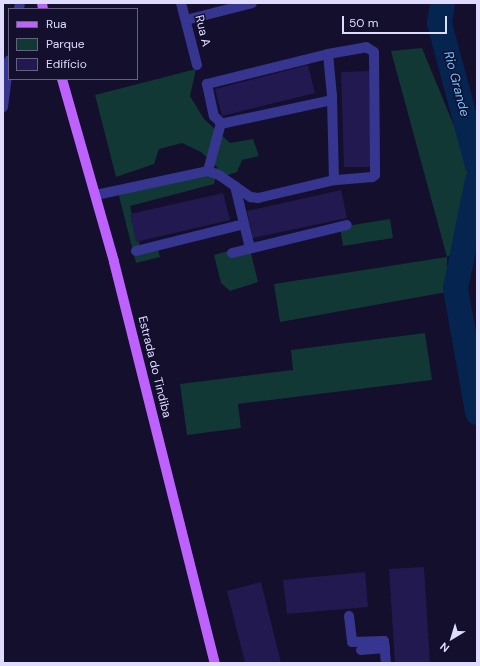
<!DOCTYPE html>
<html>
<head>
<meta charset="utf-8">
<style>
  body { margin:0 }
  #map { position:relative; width:480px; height:666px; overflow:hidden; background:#130f2d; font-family:"DM Sans",sans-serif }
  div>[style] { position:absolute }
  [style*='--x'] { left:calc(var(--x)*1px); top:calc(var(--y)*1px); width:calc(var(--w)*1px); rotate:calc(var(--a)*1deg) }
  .green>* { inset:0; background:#113835 }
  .river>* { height:25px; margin:-12.5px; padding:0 12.5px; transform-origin:12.5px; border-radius:12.5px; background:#062450 }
  .building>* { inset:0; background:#221950 }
  .minor>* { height:10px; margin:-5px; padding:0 5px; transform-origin:5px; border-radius:5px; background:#363690 }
  .major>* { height:10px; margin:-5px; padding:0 5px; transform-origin:5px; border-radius:5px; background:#bd62ff }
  span { translate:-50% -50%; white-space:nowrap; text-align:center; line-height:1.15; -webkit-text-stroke:3px #130f2d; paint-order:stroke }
  .street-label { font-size:12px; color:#dedbff }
  .water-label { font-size:13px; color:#69c0ff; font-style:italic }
  .frame { position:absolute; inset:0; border:4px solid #dedbff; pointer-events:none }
  .legend { position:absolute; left:8px; top:8px; width:130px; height:72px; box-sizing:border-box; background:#130f2d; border:1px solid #646181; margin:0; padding:5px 7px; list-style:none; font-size:12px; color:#dedbff }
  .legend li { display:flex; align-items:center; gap:8px; height:20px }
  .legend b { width:20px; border:1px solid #646181 }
  .north { position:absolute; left:432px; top:618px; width:40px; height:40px; -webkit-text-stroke:3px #130f2d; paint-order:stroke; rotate:218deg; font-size:11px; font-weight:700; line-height:16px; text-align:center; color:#dedbff }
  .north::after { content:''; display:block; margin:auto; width:14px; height:18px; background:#dedbff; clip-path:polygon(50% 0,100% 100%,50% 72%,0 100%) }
  .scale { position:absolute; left:342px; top:16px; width:105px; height:18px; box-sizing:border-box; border:2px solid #dedbff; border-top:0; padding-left:5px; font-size:12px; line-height:14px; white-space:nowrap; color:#dedbff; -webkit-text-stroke:3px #130f2d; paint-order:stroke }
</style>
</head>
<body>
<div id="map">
  <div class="green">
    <i style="clip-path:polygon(422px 48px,473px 172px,456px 251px,447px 257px,447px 292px,280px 322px,274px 284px,447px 257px,391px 51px)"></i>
    <i style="clip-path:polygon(196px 69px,190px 96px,204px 119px,230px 143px,253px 139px,259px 156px,242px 160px,237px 172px,215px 179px,214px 184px,130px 206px,140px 246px,156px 242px,160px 257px,136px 263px,118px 192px,218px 168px,201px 152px,182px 143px,159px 149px,154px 164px,116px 177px,95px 95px)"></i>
    <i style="clip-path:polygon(390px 219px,393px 238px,343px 246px,340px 227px)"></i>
    <i style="clip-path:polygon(249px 245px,258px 282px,230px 291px,221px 283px,214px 255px)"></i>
    <i style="clip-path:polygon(425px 333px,432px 380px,238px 404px,241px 428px,187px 435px,180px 384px,293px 370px,291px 350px)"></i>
  </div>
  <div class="river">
    <i style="--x:442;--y:3;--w:20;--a:99"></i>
    <i style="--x:439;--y:23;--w:147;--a:75"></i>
    <i style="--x:477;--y:180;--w:110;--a:101.5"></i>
    <i style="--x:455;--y:288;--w:126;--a:79.9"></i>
  </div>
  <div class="building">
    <i style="clip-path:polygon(308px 65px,315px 93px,222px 116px,215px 89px)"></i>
    <i style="clip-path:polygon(369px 71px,372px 167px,344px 167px,341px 72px)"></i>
    <i style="clip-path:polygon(341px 190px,347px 218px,253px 238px,247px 211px)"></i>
    <i style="clip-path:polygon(223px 193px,230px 220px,136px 242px,130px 214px)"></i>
    <i style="clip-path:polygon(424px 567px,430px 663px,395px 663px,389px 569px)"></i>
    <i style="clip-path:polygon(365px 572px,368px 607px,287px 614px,283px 580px)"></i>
    <i style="clip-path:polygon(261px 582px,281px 663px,245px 663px,227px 591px)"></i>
  </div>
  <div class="minor">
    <i style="--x:181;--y:3;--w:64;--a:75.5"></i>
    <i style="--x:19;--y:9;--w:6;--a:-81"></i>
    <i style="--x:186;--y:20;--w:68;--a:-14.4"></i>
    <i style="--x:328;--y:54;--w:39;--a:-10"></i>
    <i style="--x:366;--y:47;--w:9;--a:32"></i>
    <i style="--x:374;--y:52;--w:123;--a:89.5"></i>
    <i style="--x:375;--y:175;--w:4;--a:146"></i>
    <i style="--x:372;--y:177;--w:38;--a:175"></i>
    <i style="--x:3;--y:107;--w:47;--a:-82.7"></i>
    <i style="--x:221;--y:123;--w:50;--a:105.2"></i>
    <i style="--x:208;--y:171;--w:12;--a:20"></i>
    <i style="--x:219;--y:175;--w:39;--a:35"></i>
    <i style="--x:251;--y:197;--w:7;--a:8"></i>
    <i style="--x:258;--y:198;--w:78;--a:-13.3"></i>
    <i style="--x:334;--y:180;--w:84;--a:-91.4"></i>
    <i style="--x:332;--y:96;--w:42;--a:-95.4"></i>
    <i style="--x:328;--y:54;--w:125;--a:166.1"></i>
    <i style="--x:207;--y:84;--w:33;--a:78"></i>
    <i style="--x:214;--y:116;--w:10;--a:45"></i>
    <i style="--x:221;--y:123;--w:4;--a:0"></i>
    <i style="--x:225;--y:123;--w:109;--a:-12.1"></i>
    <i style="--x:235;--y:186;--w:64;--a:76.4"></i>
    <i style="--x:96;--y:195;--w:115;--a:-12.1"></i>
    <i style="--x:136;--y:251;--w:111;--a:-14"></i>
    <i style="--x:232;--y:253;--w:118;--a:-13.7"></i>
    <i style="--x:349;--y:616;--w:26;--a:83"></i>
    <i style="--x:352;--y:642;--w:32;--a:-2"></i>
    <i style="--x:384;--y:641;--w:22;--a:85"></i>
    <i style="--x:361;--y:650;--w:24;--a:-5"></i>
  </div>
  <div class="major">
    <i style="--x:42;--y:3;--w:6;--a:81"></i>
    <i style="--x:62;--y:79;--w:190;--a:74.1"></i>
    <i style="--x:114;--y:262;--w:414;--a:75.9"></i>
  </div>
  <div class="street-label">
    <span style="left:202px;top:31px;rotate:76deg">Rua A</span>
    <span style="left:154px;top:367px;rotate:76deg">Estrada do Tindiba</span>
  </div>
  <div class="water-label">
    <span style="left:456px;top:84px;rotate:75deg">Rio Grande</span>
  </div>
  <div class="frame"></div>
  <ul class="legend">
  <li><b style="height:5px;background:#bd62ff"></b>Rua</li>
  <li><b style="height:11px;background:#113835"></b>Parque</li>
  <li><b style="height:11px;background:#221950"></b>Edifício</li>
  </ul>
  <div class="north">N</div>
  <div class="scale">50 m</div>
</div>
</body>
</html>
